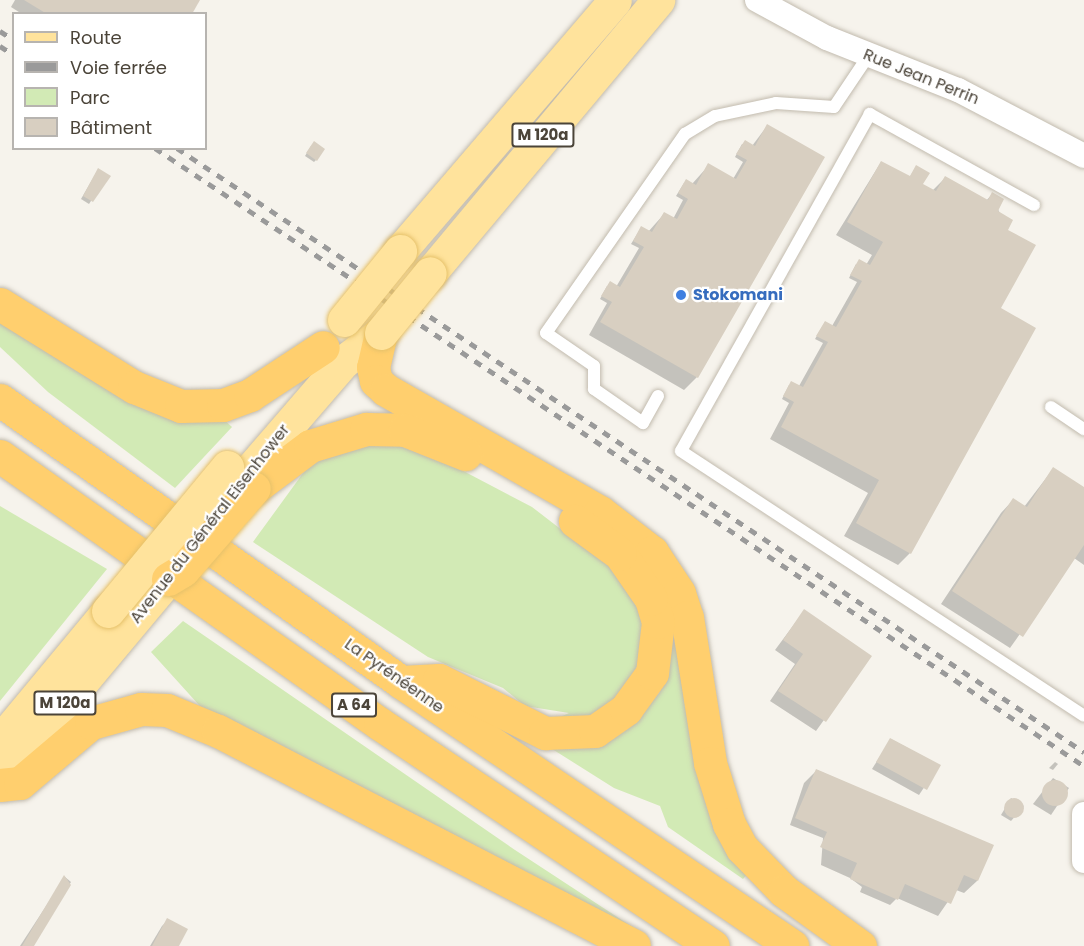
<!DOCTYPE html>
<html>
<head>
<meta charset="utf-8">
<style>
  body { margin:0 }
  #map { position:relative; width:1084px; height:946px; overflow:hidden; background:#f6f3ec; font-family:Poppins,sans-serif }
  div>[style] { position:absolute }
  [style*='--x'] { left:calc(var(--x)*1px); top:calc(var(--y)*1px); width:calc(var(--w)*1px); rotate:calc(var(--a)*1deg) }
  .green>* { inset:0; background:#d2eab5 }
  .shadow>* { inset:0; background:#0003 }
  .building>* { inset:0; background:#d8cfc1 }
  .round { border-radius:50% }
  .roads { filter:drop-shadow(0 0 2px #c2bbae) drop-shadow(0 0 2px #c2bbae) }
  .lane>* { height:12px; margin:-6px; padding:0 6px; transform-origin:6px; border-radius:6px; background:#fff }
  .street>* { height:24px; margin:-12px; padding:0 12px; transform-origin:12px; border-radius:12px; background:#fff }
  .primary>* { height:33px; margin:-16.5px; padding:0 16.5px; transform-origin:16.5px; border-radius:16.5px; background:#ffe39c }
  .highway>* { height:33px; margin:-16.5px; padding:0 16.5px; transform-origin:16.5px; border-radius:16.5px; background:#ffcf6e }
  .rail>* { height:4.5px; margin-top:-2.25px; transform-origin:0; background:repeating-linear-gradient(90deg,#9a9a9a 0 8px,transparent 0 16px) }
  .bridges { filter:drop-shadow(0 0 2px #e6c16a) drop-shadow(0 0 2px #e6c16a) }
  .primary-bridge>* { height:33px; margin:-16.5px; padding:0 16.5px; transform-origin:16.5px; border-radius:16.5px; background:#ffe39c }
  .highway-bridge>* { height:33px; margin:-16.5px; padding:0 16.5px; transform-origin:16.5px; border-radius:16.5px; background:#ffcf6e }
  .dots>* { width:16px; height:16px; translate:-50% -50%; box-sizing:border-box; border:3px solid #fff; border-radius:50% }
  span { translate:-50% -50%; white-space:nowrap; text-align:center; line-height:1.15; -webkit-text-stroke:4.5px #fff; paint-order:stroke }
  .shield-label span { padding:2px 4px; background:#fff; border:2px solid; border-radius:4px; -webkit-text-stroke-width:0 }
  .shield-label { font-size:15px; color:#4b4439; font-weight:700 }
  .street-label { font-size:16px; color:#4b4439 }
  .shop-label { font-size:16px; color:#366cbe; font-weight:700 }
  .left { translate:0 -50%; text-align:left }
  .legend { position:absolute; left:12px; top:12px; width:195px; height:138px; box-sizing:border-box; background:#fff; border:2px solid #b7b4b0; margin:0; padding:8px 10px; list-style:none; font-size:18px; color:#4b4439 }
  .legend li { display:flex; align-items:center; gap:12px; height:30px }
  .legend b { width:30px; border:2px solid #b7b4b0 }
</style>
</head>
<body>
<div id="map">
  <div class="green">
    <i style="clip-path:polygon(0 318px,221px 417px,232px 427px,175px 488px,48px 392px,0 347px)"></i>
    <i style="clip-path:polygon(386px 441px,431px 454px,532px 507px,619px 574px,648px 625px,636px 683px,598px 716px,560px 717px,569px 713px,525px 706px,503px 688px,428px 657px,253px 542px,306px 469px,333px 449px)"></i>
    <i style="clip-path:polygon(0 506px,107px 569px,0 701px)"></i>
    <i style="clip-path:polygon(658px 572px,751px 870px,743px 879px,668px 827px,660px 806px,614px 788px,549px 747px,641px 715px,660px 692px,673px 628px)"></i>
    <i style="clip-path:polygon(183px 621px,515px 850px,634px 928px,208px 715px,151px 652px)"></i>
  </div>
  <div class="shadow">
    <i style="clip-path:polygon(15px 0,198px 0,190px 14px,22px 14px,11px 7px)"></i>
    <i style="clip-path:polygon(767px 126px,697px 377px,684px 390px,589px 335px,607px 303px,600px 299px,607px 286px,616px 287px,639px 248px,631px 244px,639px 231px,648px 232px,664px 214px,673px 219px,683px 200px,676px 196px,684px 183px,692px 184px,709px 165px,733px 179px,743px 162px,735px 157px,742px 144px,752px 146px)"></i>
    <i style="clip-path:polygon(311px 146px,316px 160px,314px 162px,305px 156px)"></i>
    <i style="clip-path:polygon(881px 162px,909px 178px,916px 167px,921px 184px,932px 191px,945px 178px,986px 201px,992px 194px,1006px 229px,999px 309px,910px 553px,898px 565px,844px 536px,868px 493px,770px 439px,789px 403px,782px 399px,789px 385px,799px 386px,823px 343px,815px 339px,825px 322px,832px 326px,857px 282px,849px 278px,856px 264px,866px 265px,872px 255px,836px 235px)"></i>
    <i style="clip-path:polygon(96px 173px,91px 201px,89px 204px,81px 199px)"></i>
    <i style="clip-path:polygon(1053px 469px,1084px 489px,1084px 565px,1074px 558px,1010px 648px,941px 604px,1001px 513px,1013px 500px,1024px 507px)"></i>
    <i style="clip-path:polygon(804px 611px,870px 656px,816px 731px,770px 701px,795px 664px,775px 650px)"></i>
    <i style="clip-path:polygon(891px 739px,939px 765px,919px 795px,872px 769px)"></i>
    <i style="clip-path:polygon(1055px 762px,1058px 764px,1053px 770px,1049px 768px)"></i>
    <i style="clip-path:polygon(817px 770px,992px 846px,977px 881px,964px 893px,956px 890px,938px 916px,897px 898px,890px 905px,860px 892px,862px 887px,850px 878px,821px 865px,823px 838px,790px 825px,804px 783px)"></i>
    <i style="clip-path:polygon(1053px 778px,1069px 788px,1051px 815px,1033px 804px)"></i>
    <i style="clip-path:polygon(1011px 798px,1024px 806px,1011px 821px,1001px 815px)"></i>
    <i style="clip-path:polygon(65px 877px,71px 882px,32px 946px,20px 946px)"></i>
    <i style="clip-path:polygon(168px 920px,177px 946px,150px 946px,162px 926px)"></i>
  </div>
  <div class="building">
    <i style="clip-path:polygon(24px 0,200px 0,192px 14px,47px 14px)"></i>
    <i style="clip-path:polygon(767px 124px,825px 157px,698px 378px,600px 322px,612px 302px,601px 296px,610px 281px,620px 287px,644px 247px,633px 241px,641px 226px,652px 232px,664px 212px,677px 219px,688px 199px,678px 193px,686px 179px,696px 185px,708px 163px,736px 179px,747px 160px,736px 154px,745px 140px,755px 146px)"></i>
    <i style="clip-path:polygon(314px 141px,325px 149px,317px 161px,306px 153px)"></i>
    <i style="clip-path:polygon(881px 161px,910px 176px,916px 165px,930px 173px,923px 184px,936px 191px,945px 176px,988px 200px,992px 192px,1004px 199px,998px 211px,1013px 220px,1008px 230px,1036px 245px,1001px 308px,1036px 328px,911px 554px,856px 523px,879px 480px,781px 427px,794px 402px,783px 396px,791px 381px,803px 387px,828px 342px,816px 336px,825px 321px,836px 327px,862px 281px,850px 275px,859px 259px,870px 265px,883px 242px,847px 222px)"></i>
    <i style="clip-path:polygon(98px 168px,111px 176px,93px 202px,83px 196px)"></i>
    <i style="clip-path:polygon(1053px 467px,1084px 487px,1084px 545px,1023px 637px,952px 591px,1013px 498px,1027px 507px)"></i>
    <i style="clip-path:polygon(804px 609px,872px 656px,826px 722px,778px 691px,803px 654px,783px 640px)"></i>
    <i style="clip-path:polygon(890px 738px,941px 765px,927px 790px,876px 762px)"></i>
    <i style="clip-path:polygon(816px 769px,994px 845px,978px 881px,964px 875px,951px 904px,905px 884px,898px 900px,850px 879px,857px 863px,820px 847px,827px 832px,795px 818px)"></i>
    <i class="round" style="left:1042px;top:780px;width:26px;height:26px"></i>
    <i class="round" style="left:1004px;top:798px;width:20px;height:20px"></i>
    <i style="clip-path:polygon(64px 875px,71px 885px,34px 946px,22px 946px)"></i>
    <i style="clip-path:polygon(167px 918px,188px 929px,179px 946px,152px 946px)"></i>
  </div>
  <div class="roads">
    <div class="lane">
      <i style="--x:1034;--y:205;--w:188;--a:-151"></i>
      <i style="--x:870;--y:114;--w:386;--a:119.3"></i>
      <i style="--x:681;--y:451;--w:482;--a:33.3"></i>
      <i style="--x:658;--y:396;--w:31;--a:119"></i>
      <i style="--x:643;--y:423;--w:60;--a:-145.2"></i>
      <i style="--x:594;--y:389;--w:23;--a:-90"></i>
      <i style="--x:594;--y:366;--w:58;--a:-145.5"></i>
      <i style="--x:546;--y:333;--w:243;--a:-55.1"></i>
      <i style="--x:685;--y:134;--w:35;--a:-31"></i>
      <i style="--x:715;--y:116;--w:62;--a:-12"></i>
      <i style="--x:776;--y:103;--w:58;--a:3.9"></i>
      <i style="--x:834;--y:107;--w:63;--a:-56.1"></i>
      <i style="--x:1051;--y:407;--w:40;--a:34"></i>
    </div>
    <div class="street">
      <i style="--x:757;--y:0;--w:80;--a:28.5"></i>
      <i style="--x:827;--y:38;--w:141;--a:21.7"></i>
      <i style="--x:958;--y:90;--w:142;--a:27.6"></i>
      <i style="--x:1084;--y:814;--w:47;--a:90"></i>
    </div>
    <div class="primary">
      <i style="--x:400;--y:251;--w:330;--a:-49.4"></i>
      <i style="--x:430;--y:273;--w:356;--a:-50.1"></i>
      <i style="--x:243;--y:478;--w:153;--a:-49.2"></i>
      <i style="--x:343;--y:362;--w:48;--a:-37.3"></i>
      <i style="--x:0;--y:741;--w:169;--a:-50.3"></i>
      <i style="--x:0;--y:780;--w:262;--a:-50.1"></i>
    </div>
    <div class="highway">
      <i style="--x:0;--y:304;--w:158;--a:31.8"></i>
      <i style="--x:134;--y:387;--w:51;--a:22"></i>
      <i style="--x:181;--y:406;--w:42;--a:-1.4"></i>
      <i style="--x:223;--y:405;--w:29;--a:-20"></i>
      <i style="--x:250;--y:395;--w:87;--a:-33.3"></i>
      <i style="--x:381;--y:333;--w:35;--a:103"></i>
      <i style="--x:373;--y:367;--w:14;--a:78"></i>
      <i style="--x:376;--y:381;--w:13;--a:42"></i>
      <i style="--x:386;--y:390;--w:246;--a:29.7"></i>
      <i style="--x:600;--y:512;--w:66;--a:37.6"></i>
      <i style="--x:652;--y:552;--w:49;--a:56.6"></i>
      <i style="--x:679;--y:593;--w:25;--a:72"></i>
      <i style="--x:687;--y:617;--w:148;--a:81"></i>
      <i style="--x:710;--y:763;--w:64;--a:72.7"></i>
      <i style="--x:729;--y:824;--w:27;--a:62"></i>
      <i style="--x:742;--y:848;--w:60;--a:45.7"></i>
      <i style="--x:784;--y:891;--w:94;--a:35.9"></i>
      <i style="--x:0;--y:400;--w:490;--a:35.1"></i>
      <i style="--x:401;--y:682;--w:472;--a:34"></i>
      <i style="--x:0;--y:456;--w:465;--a:35.2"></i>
      <i style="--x:380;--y:724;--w:400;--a:33.7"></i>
      <i style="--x:254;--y:488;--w:70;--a:-36.9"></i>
      <i style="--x:310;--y:446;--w:59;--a:-16.9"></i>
      <i style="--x:366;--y:429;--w:39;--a:1"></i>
      <i style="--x:405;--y:430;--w:65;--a:21.8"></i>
      <i style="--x:401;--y:682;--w:38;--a:-3"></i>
      <i style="--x:439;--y:680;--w:119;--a:26.6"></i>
      <i style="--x:545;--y:733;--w:50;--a:-2.3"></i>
      <i style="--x:595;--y:731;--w:38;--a:-35"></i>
      <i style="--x:626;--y:709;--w:44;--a:-54.2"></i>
      <i style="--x:652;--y:673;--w:51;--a:-83.3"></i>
      <i style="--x:658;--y:622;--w:24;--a:-107"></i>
      <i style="--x:651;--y:599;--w:55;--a:-124.6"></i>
      <i style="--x:620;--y:554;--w:56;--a:-143.7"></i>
      <i style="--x:0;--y:785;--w:20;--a:-6"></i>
      <i style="--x:20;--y:783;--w:93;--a:-40.2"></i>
      <i style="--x:91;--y:723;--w:52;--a:-15.6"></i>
      <i style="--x:141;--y:709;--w:26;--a:2"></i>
      <i style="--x:167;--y:710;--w:55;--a:22.4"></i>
      <i style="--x:218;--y:731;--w:468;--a:27.3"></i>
    </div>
  </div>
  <div class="rail">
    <i style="--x:0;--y:31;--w:17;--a:33"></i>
    <i style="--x:0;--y:46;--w:17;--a:33"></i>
    <i style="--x:155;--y:148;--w:1116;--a:33.63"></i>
    <i style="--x:177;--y:148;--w:1090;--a:33.66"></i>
  </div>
  <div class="bridges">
    <div class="primary-bridge">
      <i style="--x:344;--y:320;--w:89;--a:-50.9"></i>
      <i style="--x:381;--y:333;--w:77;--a:-50.8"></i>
      <i style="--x:108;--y:611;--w:187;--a:-50.4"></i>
    </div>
    <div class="highway-bridge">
      <i style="--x:168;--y:579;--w:17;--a:-31"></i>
      <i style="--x:183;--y:570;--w:108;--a:-49.1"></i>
    </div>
  </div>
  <div class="dots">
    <i style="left:681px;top:295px;background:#3f7fe0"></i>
  </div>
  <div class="shield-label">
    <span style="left:543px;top:135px">M 120a</span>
    <span style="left:65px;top:703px">M 120a</span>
    <span style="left:354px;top:705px">A 64</span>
  </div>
  <div class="street-label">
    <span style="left:921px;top:77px;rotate:22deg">Rue Jean Perrin</span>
    <span style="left:210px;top:524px;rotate:-52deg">Avenue du Général Eisenhower</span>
    <span style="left:394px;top:676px;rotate:35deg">La Pyrénéenne</span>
  </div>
  <div class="shop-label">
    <span class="left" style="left:693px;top:295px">Stokomani</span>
  </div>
  <ul class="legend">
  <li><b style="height:8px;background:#ffe39c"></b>Route</li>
  <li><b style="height:8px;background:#9a9a9a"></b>Voie ferrée</li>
  <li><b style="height:16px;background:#d2eab5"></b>Parc</li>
  <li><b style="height:16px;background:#d8cfc1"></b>Bâtiment</li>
  </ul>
</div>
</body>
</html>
